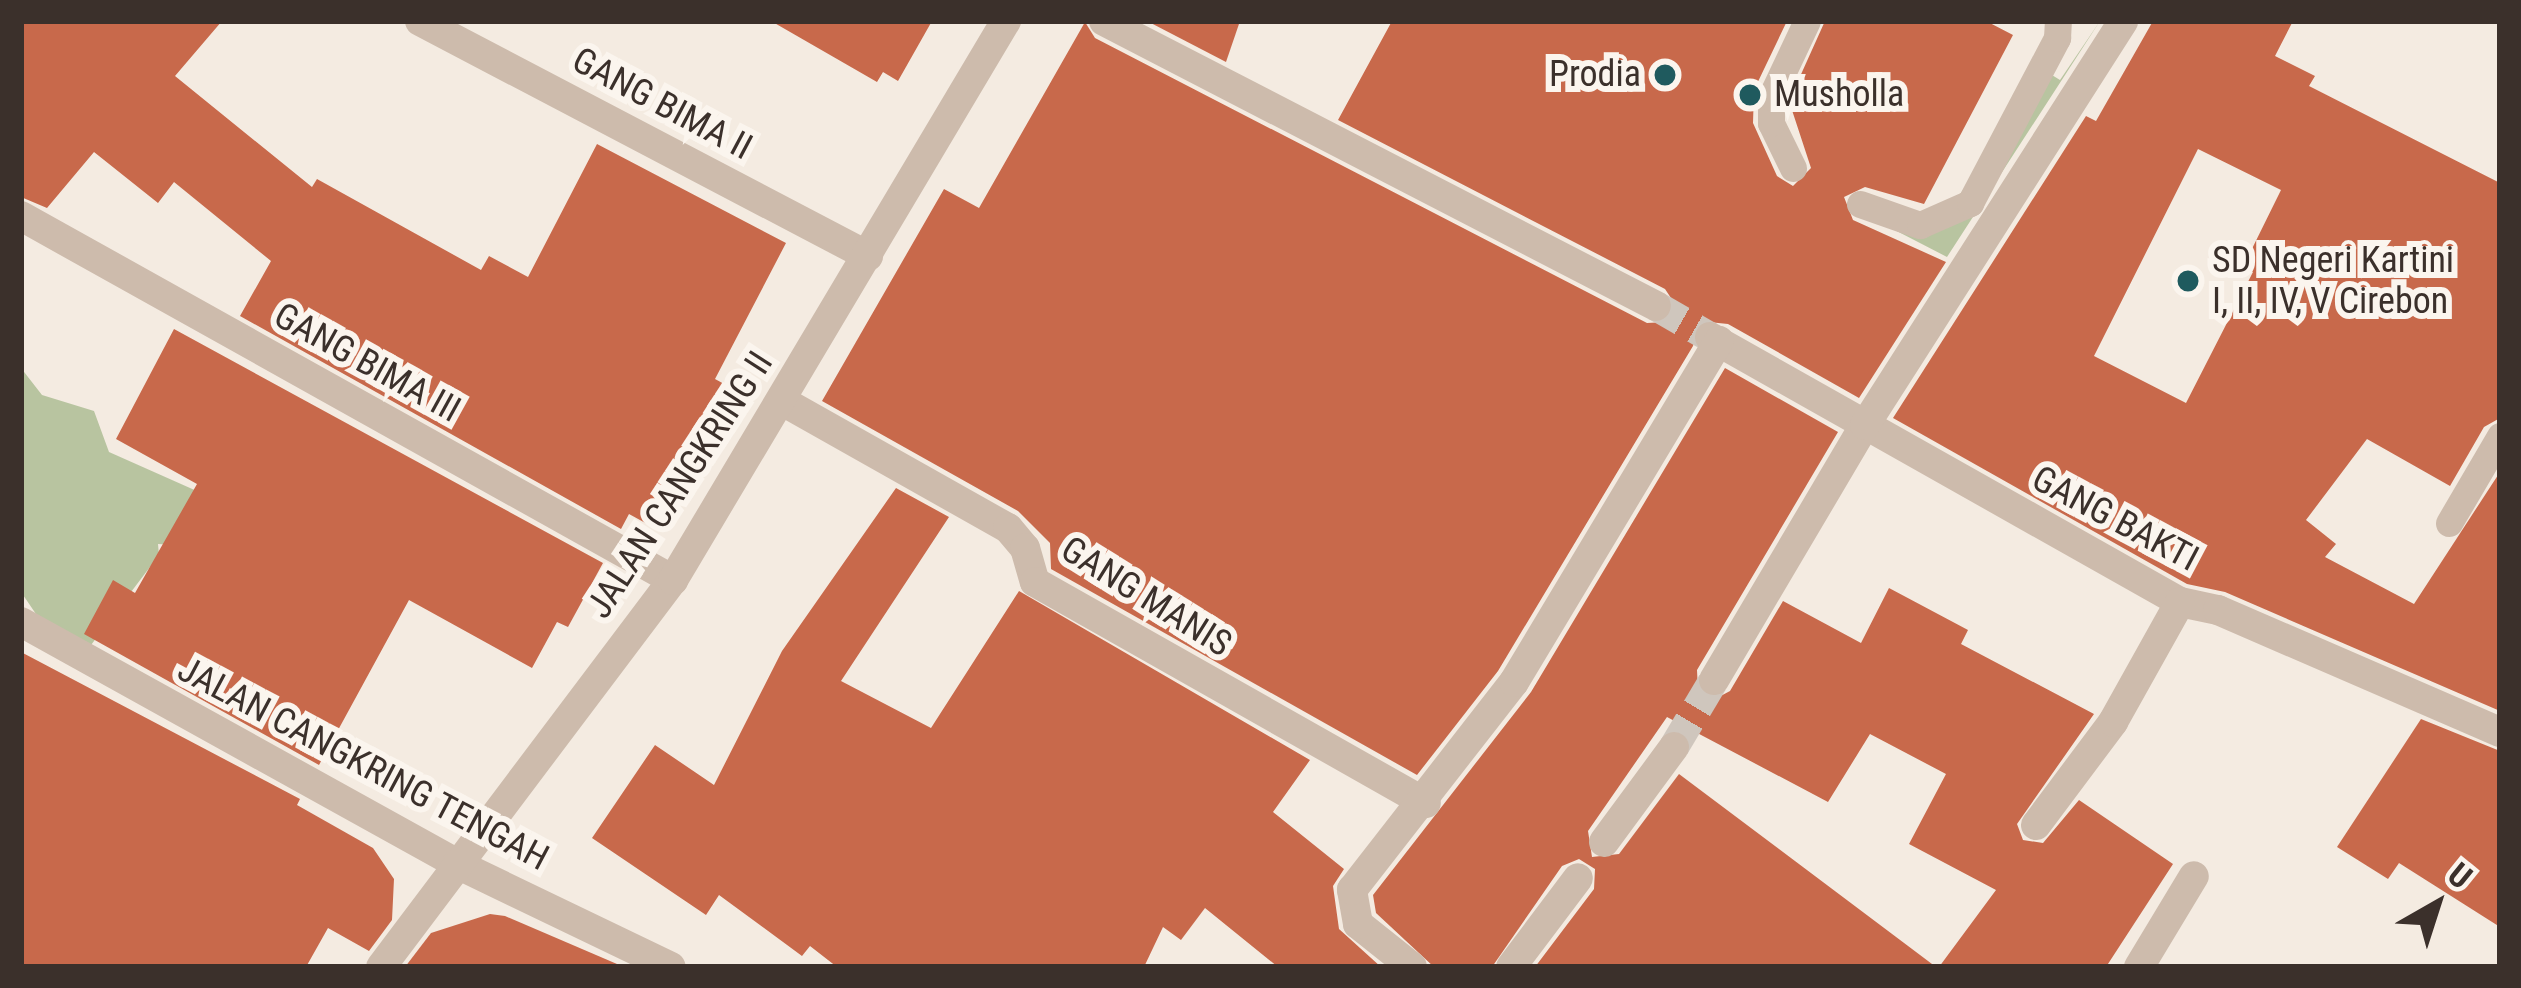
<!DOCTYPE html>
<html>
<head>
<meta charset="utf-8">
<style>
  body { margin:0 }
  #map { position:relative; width:2521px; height:988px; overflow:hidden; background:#f4ebe1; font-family:"Roboto Condensed",sans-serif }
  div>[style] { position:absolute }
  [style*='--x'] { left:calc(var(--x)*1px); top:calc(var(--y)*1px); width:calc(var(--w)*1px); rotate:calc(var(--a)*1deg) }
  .green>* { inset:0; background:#b8c4a0 }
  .building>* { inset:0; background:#c8694b }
  .minor-tunnel>* { height:30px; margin-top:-15px; transform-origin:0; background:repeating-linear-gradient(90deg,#cfc6bd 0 30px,transparent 0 45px) }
  .service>* { height:27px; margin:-13.5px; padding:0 13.5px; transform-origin:13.5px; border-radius:13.5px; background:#cdbbac }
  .minor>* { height:30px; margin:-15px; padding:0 15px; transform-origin:15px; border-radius:15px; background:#cdbbac }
  .dots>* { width:33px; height:33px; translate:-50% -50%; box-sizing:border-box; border:6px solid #fbf5ee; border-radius:50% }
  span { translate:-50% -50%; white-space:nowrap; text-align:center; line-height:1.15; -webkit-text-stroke:12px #fbf5ee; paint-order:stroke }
  .poi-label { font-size:36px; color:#3b302b }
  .right { translate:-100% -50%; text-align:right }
  .left { translate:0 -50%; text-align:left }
  .street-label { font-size:36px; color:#3b302b }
  .frame { position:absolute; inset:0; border:24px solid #3b302b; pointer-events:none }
  .north { position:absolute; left:2377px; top:844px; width:120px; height:120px; -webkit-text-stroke:9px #fbf5ee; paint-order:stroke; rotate:39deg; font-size:33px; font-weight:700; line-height:48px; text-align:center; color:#3b302b }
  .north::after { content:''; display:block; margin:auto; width:42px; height:54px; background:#3b302b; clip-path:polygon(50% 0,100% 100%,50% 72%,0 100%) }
</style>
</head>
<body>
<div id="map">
  <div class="green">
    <i style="clip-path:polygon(2100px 21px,1947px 257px,1858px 211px,1936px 228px,2047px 72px,2060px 80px)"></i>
    <i style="clip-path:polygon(21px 368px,42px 395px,94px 411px,109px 452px,199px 492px,176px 545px,158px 544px,159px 555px,91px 645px,38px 617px,21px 592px)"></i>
  </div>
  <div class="building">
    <i style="clip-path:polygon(21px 21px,222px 21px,175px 76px,312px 187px,317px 179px,481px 270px,489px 256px,528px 277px,597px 144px,786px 243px,715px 379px,737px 391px,660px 531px,629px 514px,621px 529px,240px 316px,271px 261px,174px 182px,158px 203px,94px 152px,47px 208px,21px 197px)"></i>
    <i style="clip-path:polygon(771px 21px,932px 21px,898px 81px,883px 72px,877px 82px)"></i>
    <i style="clip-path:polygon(1147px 21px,1240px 21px,1226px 62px)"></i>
    <i style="clip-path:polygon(1392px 21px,1787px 21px,1754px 90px,1753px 123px,1777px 176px,1793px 186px,1811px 168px,1789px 101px,1825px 21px,1986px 21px,2013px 35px,1924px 204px,1865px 187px,1844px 197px,1853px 220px,1946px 262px,1859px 398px,1728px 324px,1699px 321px,1693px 346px,1498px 671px,1417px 775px,1051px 569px,1050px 543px,1018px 511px,822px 401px,944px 189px,979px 208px,1085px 22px,1095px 38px,1647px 323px,1667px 322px,1675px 304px,1665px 289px,1338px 120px)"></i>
    <i style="clip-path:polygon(evenodd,2153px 21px,2293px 21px,2275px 56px,2315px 76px,2309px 86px,2500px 183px,2500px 418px,2484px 427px,2450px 486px,2367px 439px,2306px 520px,2336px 544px,2325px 557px,2414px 604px,2500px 472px,2500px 711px,2225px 592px,2187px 584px,1893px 418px,2086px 116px,2096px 121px,2153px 21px,2198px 149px,2281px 190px,2243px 267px,2253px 272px,2186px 403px,2094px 356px,2198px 149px)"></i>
    <i style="clip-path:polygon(174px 329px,603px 563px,568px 627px,557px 622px,532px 668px,409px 600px,319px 765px,84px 634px,113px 580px,135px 593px,197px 484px,116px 439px)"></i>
    <i style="clip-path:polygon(1725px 368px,1838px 432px,1697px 670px,1698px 691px,1715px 699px,1730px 691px,1783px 601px,1861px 643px,1889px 588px,1968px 630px,1961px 644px,2094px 714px,2017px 824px,2023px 840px,2043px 843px,2079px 800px,2173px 864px,2106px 967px,1939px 967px,1996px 890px,1909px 844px,1946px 774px,1870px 734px,1828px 802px,1667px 717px,1588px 831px,1592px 857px,1619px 854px,1679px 774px,1936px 967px,1535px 967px,1594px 889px,1595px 869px,1579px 859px,1562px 866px,1492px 967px,1434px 967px,1376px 913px,1373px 895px,1531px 692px)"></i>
    <i style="clip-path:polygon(896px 488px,949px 517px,841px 681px,931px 728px,1019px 591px,1310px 760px,1273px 812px,1344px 869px,1333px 886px,1339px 929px,1381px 967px,1278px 967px,1205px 908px,1181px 940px,1163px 927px,1144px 967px,837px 967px,810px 946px,802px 956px,719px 895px,706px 915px,592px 838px,655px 745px,714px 785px,782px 651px)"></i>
    <i style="clip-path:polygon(21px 652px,300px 799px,297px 805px,373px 848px,394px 879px,392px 920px,369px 951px,328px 928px,306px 967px,21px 967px)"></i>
    <i style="clip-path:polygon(2421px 719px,2500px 751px,2500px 927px,2399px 863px,2388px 879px,2337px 847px)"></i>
    <i style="clip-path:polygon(490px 914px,505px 916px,624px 967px,405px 967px,431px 933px)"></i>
  </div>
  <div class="minor-tunnel">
    <i style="--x:1656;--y:306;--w:62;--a:29.9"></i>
    <i style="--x:1674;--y:747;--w:78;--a:-59.2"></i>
  </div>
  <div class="service">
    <i style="--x:1793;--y:168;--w:50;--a:-116.1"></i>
    <i style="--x:1771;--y:123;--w:26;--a:-90"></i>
    <i style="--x:1771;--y:97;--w:84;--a:-64.7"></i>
    <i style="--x:1860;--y:204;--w:64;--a:19.3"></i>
    <i style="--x:1920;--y:225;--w:55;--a:-23.7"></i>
    <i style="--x:1970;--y:203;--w:187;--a:-62.2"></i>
    <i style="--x:2057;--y:38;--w:17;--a:-87"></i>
    <i style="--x:2449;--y:523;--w:101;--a:-59.6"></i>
  </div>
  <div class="minor">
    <i style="--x:420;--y:21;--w:506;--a:27.68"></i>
    <i style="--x:1104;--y:21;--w:621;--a:27.31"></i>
    <i style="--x:21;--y:216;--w:747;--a:29.17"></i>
    <i style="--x:1710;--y:337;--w:540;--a:29.42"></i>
    <i style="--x:2180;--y:602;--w:39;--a:12"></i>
    <i style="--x:2218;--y:610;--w:307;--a:23.4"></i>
    <i style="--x:784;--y:402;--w:257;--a:29.4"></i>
    <i style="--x:1008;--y:528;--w:26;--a:50"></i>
    <i style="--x:1025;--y:548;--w:35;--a:74"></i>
    <i style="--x:1035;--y:582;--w:449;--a:29.5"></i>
    <i style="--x:21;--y:622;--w:499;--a:29"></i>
    <i style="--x:457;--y:864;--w:237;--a:25.7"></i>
    <i style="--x:1714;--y:680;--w:296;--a:-59.4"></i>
    <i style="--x:1865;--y:425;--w:479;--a:-57.4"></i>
    <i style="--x:2036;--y:825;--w:129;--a:-53.2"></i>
    <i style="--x:2113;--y:722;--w:137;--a:-60.8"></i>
    <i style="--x:1604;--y:842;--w:118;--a:-53.6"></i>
    <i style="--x:381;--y:967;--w:485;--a:-53"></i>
    <i style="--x:673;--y:580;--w:651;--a:-59.22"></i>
    <i style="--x:1412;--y:967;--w:69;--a:-141.5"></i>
    <i style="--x:1358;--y:924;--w:35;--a:-100"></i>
    <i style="--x:1352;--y:890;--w:264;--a:-52.1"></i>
    <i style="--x:1514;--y:682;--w:398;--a:-59"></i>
    <i style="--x:1511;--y:967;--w:111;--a:-53"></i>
    <i style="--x:2139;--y:967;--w:106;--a:-58.9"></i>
  </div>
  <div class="dots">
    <i style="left:1665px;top:75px;background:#1f5a5e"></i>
    <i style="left:1750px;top:95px;background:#1f5a5e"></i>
    <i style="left:2188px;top:281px;background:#1f5a5e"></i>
  </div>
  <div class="poi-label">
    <span class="right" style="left:1641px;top:75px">Prodia</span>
    <span class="left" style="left:1774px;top:95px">Musholla</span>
    <span class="left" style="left:2212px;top:281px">SD Negeri Kartini<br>I, II, IV, V Cirebon</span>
  </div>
  <div class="street-label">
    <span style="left:662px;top:104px;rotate:28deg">GANG BIMA II</span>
    <span style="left:367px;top:363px;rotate:29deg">GANG BIMA III</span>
    <span style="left:680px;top:485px;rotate:-57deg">JALAN CANGKRING II</span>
    <span style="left:2115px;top:519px;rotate:28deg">GANG BAKTI</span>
    <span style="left:1146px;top:597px;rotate:32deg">GANG MANIS</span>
    <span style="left:363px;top:764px;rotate:28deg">JALAN CANGKRING TENGAH</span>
  </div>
  <div class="frame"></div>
  <div class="north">U</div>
</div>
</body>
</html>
